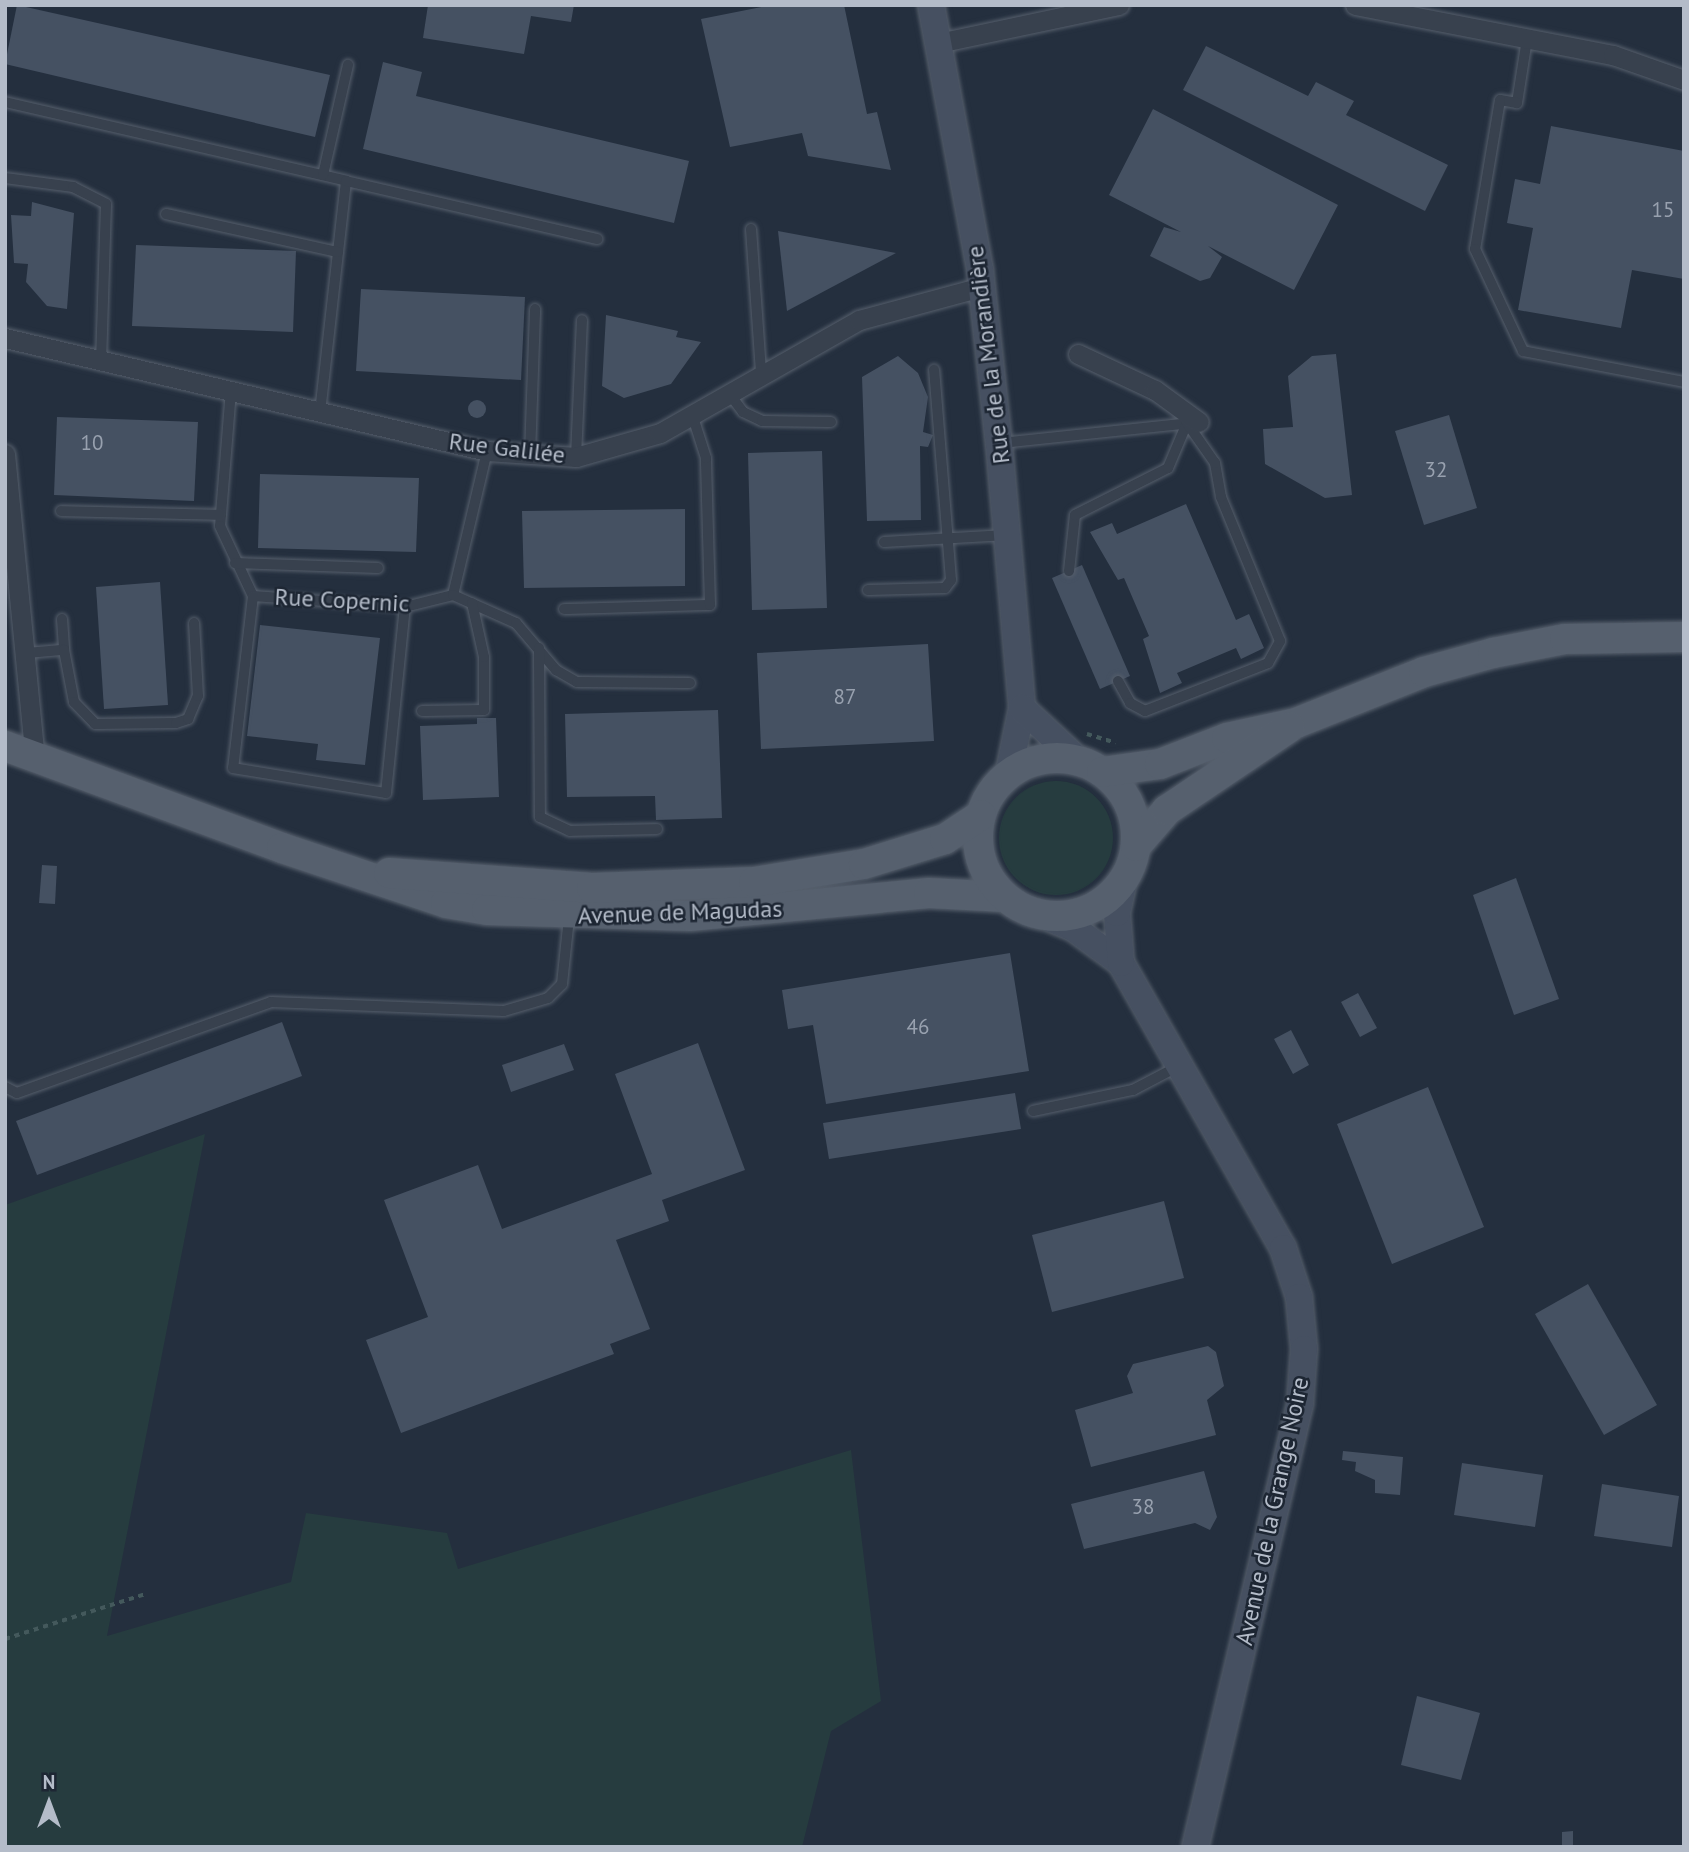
<!DOCTYPE html>
<html>
<head>
<meta charset="utf-8">
<style>
  body { margin:0 }
  #map { position:relative; width:1689px; height:1852px; overflow:hidden; background:#242f3e; font-family:"PT Sans",sans-serif }
  div>[style] { position:absolute }
  [style*='--x'] { left:calc(var(--x)*1px); top:calc(var(--y)*1px); width:calc(var(--w)*1px); rotate:calc(var(--a)*1deg) }
  .green>* { inset:0; background:#263c3f }
  .round { border-radius:50% }
  .building>* { inset:0; background:#455162 }
  .path>* { height:3.5px; margin-top:-1.75px; transform-origin:0; background:repeating-linear-gradient(90deg,#44595c 0 5px,transparent 0 10px) }
  .roads { filter:drop-shadow(0 0 2px #565f6c) drop-shadow(0 0 2px #565f6c) }
  .lane>* { height:10px; margin:-5px; padding:0 5px; transform-origin:5px; border-radius:5px; background:#38414e }
  .street>* { height:19px; margin:-9.5px; padding:0 9.5px; transform-origin:9.5px; border-radius:9.5px; background:#38414e }
  .secondary>* { height:26px; margin:-13px; padding:0 13px; transform-origin:13px; border-radius:13px; background:#465061 }
  .primary>* { height:30px; margin:-15px; padding:0 15px; transform-origin:15px; border-radius:15px; background:#56606e }
  .primary>.ring { margin:-15px; padding:0; box-sizing:content-box; background:none; border:30px solid #56606e; border-radius:50% }
  span { translate:-50% -50%; white-space:nowrap; text-align:center; line-height:1.15; -webkit-text-stroke:5px #1d2633; paint-order:stroke }
  .number-label { font-size:21px; color:#98a1af }
  .number-label span { -webkit-text-stroke-width:0 }
  .street-label { font-size:24px; color:#b4bcc9 }
  .frame { position:absolute; inset:0; border:7px solid #b4bcc9; pointer-events:none }
  .north { position:absolute; left:14px; top:1768px; width:70px; height:70px; -webkit-text-stroke:5px #1d2633; paint-order:stroke; rotate:0deg; font-size:19px; font-weight:700; line-height:28px; text-align:center; color:#b4bcc9 }
  .north::after { content:''; display:block; margin:auto; width:24px; height:32px; background:#b4bcc9; clip-path:polygon(50% 0,100% 100%,50% 72%,0 100%) }
</style>
</head>
<body>
<div id="map">
  <div class="green">
    <i class="round" style="left:999px;top:781px;width:114px;height:114px"></i>
    <i style="clip-path:polygon(205px 1134px,107px 1636px,291px 1582px,306px 1513px,447px 1533px,458px 1569px,851px 1450px,881px 1701px,831px 1731px,802px 1847px,5px 1847px,5px 1205px)"></i>
  </div>
  <div class="building">
    <i style="clip-path:polygon(17px 5px,330px 75px,315px 137px,5px 64px)"></i>
    <i style="clip-path:polygon(428px 5px,574px 5px,571px 22px,531px 16px,524px 54px,423px 38px)"></i>
    <i style="clip-path:polygon(772px 5px,844px 5px,867px 114px,877px 112px,891px 170px,808px 156px,802px 133px,730px 147px,701px 19px)"></i>
    <i style="clip-path:polygon(1206px 46px,1308px 96px,1316px 82px,1354px 101px,1346px 115px,1448px 165px,1425px 211px,1183px 90px)"></i>
    <i style="clip-path:polygon(383px 62px,422px 72px,416px 96px,689px 161px,674px 223px,363px 149px)"></i>
    <i style="clip-path:polygon(1153px 109px,1338px 205px,1294px 290px,1208px 246px,1222px 257px,1210px 278px,1200px 281px,1150px 256px,1164px 227px,1181px 232px,1109px 195px)"></i>
    <i style="clip-path:polygon(1551px 126px,1684px 151px,1684px 279px,1632px 270px,1621px 328px,1518px 310px,1533px 228px,1507px 223px,1515px 179px,1540px 184px)"></i>
    <i style="clip-path:polygon(32px 202px,74px 213px,67px 309px,47px 306px,26px 282px,28px 264px,14px 263px,11px 215px,31px 216px)"></i>
    <i style="clip-path:polygon(778px 231px,896px 253px,787px 311px)"></i>
    <i style="clip-path:polygon(136px 245px,296px 251px,293px 332px,132px 326px)"></i>
    <i style="clip-path:polygon(361px 289px,525px 297px,521px 380px,356px 371px)"></i>
    <i style="clip-path:polygon(606px 315px,678px 331px,676px 337px,701px 342px,671px 384px,624px 398px,602px 386px)"></i>
    <i style="clip-path:polygon(1336px 354px,1352px 495px,1325px 498px,1265px 464px,1263px 429px,1293px 427px,1288px 376px,1312px 356px)"></i>
    <i style="clip-path:polygon(898px 356px,918px 373px,928px 397px,923px 432px,933px 435px,928px 447px,920px 446px,921px 520px,867px 521px,862px 377px)"></i>
    <i class="round" style="left:468px;top:400px;width:18px;height:18px"></i>
    <i style="clip-path:polygon(1449px 415px,1477px 508px,1424px 525px,1395px 431px)"></i>
    <i style="clip-path:polygon(57px 417px,198px 422px,194px 501px,54px 495px)"></i>
    <i style="clip-path:polygon(822px 451px,827px 608px,752px 610px,748px 453px)"></i>
    <i style="clip-path:polygon(260px 474px,419px 478px,416px 552px,258px 548px)"></i>
    <i style="clip-path:polygon(1186px 504px,1236px 620px,1249px 614px,1264px 648px,1241px 659px,1236px 648px,1177px 673px,1182px 683px,1160px 693px,1143px 639px,1149px 636px,1124px 578px,1118px 580px,1090px 532px,1112px 523px,1117px 534px)"></i>
    <i style="clip-path:polygon(685px 509px,685px 586px,524px 588px,522px 511px)"></i>
    <i style="clip-path:polygon(1082px 565px,1130px 676px,1100px 689px,1052px 578px)"></i>
    <i style="clip-path:polygon(160px 582px,168px 705px,104px 709px,96px 587px)"></i>
    <i style="clip-path:polygon(260px 625px,380px 638px,365px 765px,316px 760px,318px 744px,247px 736px)"></i>
    <i style="clip-path:polygon(928px 644px,934px 741px,761px 749px,757px 653px)"></i>
    <i style="clip-path:polygon(718px 710px,722px 818px,656px 820px,655px 796px,567px 797px,565px 714px)"></i>
    <i style="clip-path:polygon(477px 718px,496px 718px,499px 797px,423px 800px,420px 726px,477px 724px)"></i>
    <i style="clip-path:polygon(42px 865px,57px 866px,55px 904px,39px 903px)"></i>
    <i style="clip-path:polygon(1516px 878px,1559px 999px,1514px 1015px,1473px 895px)"></i>
    <i style="clip-path:polygon(1010px 953px,1029px 1071px,826px 1104px,813px 1025px,788px 1029px,782px 990px)"></i>
    <i style="clip-path:polygon(1358px 993px,1377px 1028px,1360px 1037px,1341px 1002px)"></i>
    <i style="clip-path:polygon(282px 1022px,302px 1076px,37px 1175px,16px 1121px)"></i>
    <i style="clip-path:polygon(1291px 1030px,1309px 1065px,1293px 1074px,1274px 1039px)"></i>
    <i style="clip-path:polygon(698px 1043px,745px 1170px,662px 1200px,669px 1221px,616px 1240px,650px 1329px,610px 1344px,614px 1354px,401px 1433px,366px 1340px,428px 1317px,384px 1200px,478px 1165px,502px 1229px,652px 1174px,615px 1074px)"></i>
    <i style="clip-path:polygon(564px 1044px,574px 1070px,511px 1092px,502px 1065px)"></i>
    <i style="clip-path:polygon(1428px 1087px,1484px 1227px,1392px 1264px,1337px 1124px)"></i>
    <i style="clip-path:polygon(1015px 1093px,1021px 1129px,829px 1159px,823px 1123px)"></i>
    <i style="clip-path:polygon(1164px 1201px,1184px 1278px,1052px 1312px,1032px 1235px)"></i>
    <i style="clip-path:polygon(1588px 1284px,1657px 1405px,1604px 1435px,1535px 1314px)"></i>
    <i style="clip-path:polygon(1208px 1346px,1216px 1352px,1224px 1386px,1207px 1400px,1216px 1435px,1091px 1467px,1075px 1410px,1133px 1393px,1127px 1376px,1133px 1364px)"></i>
    <i style="clip-path:polygon(1343px 1451px,1403px 1457px,1400px 1495px,1375px 1493px,1375px 1480px,1355px 1471px,1356px 1462px,1342px 1460px)"></i>
    <i style="clip-path:polygon(1462px 1463px,1543px 1475px,1535px 1527px,1454px 1515px)"></i>
    <i style="clip-path:polygon(1204px 1471px,1217px 1517px,1210px 1530px,1195px 1523px,1084px 1549px,1071px 1504px)"></i>
    <i style="clip-path:polygon(1602px 1484px,1679px 1496px,1672px 1547px,1594px 1536px)"></i>
    <i style="clip-path:polygon(1417px 1696px,1480px 1713px,1461px 1780px,1401px 1765px)"></i>
    <i style="clip-path:polygon(1573px 1831px,1573px 1847px,1562px 1847px,1562px 1832px)"></i>
  </div>
  <div class="path">
    <i style="--x:1087;--y:734;--w:30;--a:17"></i>
    <i style="--x:5;--y:1639;--w:147;--a:-17.8"></i>
  </div>
  <div class="roads">
    <div class="lane">
      <i style="--x:1527;--y:39;--w:65;--a:98.9"></i>
      <i style="--x:1517;--y:103;--w:17;--a:-170"></i>
      <i style="--x:1500;--y:100;--w:151;--a:99.5"></i>
      <i style="--x:1475;--y:249;--w:113;--a:64.8"></i>
      <i style="--x:1523;--y:351;--w:164;--a:10.9"></i>
      <i style="--x:5;--y:102;--w:350;--a:13"></i>
      <i style="--x:346;--y:181;--w:232;--a:96.4"></i>
      <i style="--x:323;--y:175;--w:113;--a:-77.2"></i>
      <i style="--x:5;--y:178;--w:69;--a:7.5"></i>
      <i style="--x:73;--y:187;--w:37;--a:27"></i>
      <i style="--x:106;--y:204;--w:157;--a:91.8"></i>
      <i style="--x:346;--y:181;--w:258;--a:13"></i>
      <i style="--x:166;--y:214;--w:176;--a:12.5"></i>
      <i style="--x:751;--y:229;--w:142;--a:86"></i>
      <i style="--x:231;--y:390;--w:136;--a:94.6"></i>
      <i style="--x:220;--y:526;--w:77;--a:64.8"></i>
      <i style="--x:253;--y:596;--w:152;--a:4.1"></i>
      <i style="--x:405;--y:607;--w:49;--a:-14"></i>
      <i style="--x:453;--y:595;--w:148;--a:-76.7"></i>
      <i style="--x:728;--y:392;--w:25;--a:53"></i>
      <i style="--x:743;--y:412;--w:21;--a:25"></i>
      <i style="--x:762;--y:421;--w:69;--a:0.8"></i>
      <i style="--x:1001;--y:443;--w:191;--a:-6"></i>
      <i style="--x:530;--y:455;--w:146;--a:-88"></i>
      <i style="--x:576;--y:457;--w:137;--a:-87.5"></i>
      <i style="--x:61;--y:511;--w:160;--a:1.4"></i>
      <i style="--x:884;--y:542;--w:123;--a:-3.3"></i>
      <i style="--x:235;--y:563;--w:143;--a:2"></i>
      <i style="--x:1069;--y:571;--w:56;--a:-83.9"></i>
      <i style="--x:1075;--y:515;--w:104;--a:-26.8"></i>
      <i style="--x:1168;--y:468;--w:49;--a:-67.1"></i>
      <i style="--x:868;--y:590;--w:77;--a:-1.5"></i>
      <i style="--x:945;--y:588;--w:10;--a:-53"></i>
      <i style="--x:951;--y:580;--w:211;--a:-94.6"></i>
      <i style="--x:453;--y:595;--w:69;--a:24"></i>
      <i style="--x:516;--y:623;--w:62;--a:49.6"></i>
      <i style="--x:556;--y:670;--w:24;--a:30"></i>
      <i style="--x:577;--y:682;--w:113;--a:0.5"></i>
      <i style="--x:253;--y:596;--w:173;--a:96.6"></i>
      <i style="--x:233;--y:768;--w:155;--a:9.3"></i>
      <i style="--x:386;--y:793;--w:187;--a:-84.2"></i>
      <i style="--x:564;--y:609;--w:146;--a:-1.6"></i>
      <i style="--x:710;--y:605;--w:147;--a:-91.6"></i>
      <i style="--x:706;--y:458;--w:46;--a:-107.7"></i>
      <i style="--x:62;--y:619;--w:31;--a:86"></i>
      <i style="--x:539;--y:648;--w:169;--a:89.7"></i>
      <i style="--x:540;--y:817;--w:33;--a:25"></i>
      <i style="--x:570;--y:831;--w:87;--a:-1.3"></i>
      <i style="--x:27;--y:653;--w:37;--a:-5"></i>
      <i style="--x:64;--y:650;--w:53;--a:79.1"></i>
      <i style="--x:74;--y:702;--w:30;--a:46"></i>
      <i style="--x:95;--y:724;--w:81;--a:-0.7"></i>
      <i style="--x:176;--y:723;--w:13;--a:-18"></i>
      <i style="--x:188;--y:719;--w:25;--a:-67"></i>
      <i style="--x:198;--y:696;--w:73;--a:-93.1"></i>
      <i style="--x:1118;--y:681;--w:25;--a:61"></i>
      <i style="--x:1130;--y:703;--w:17;--a:28"></i>
      <i style="--x:1145;--y:711;--w:132;--a:-21.3"></i>
      <i style="--x:1268;--y:663;--w:25;--a:-61"></i>
      <i style="--x:1280;--y:641;--w:156;--a:-112.3"></i>
      <i style="--x:1221;--y:497;--w:35;--a:-100"></i>
      <i style="--x:1215;--y:463;--w:49;--a:-125"></i>
      <i style="--x:422;--y:711;--w:62;--a:-0.9"></i>
      <i style="--x:484;--y:710;--w:53;--a:-90"></i>
      <i style="--x:484;--y:657;--w:55;--a:-102.5"></i>
      <i style="--x:5;--y:1087;--w:13;--a:27"></i>
      <i style="--x:17;--y:1093;--w:270;--a:-19.7"></i>
      <i style="--x:271;--y:1002;--w:233;--a:2.2"></i>
      <i style="--x:504;--y:1011;--w:46;--a:-16.5"></i>
      <i style="--x:548;--y:998;--w:20;--a:-45"></i>
      <i style="--x:562;--y:984;--w:67;--a:-84"></i>
      <i style="--x:1033;--y:1111;--w:102;--a:-11.9"></i>
      <i style="--x:1133;--y:1090;--w:52;--a:-27.6"></i>
    </div>
    <div class="street">
      <i style="--x:1355;--y:5;--w:263;--a:11"></i>
      <i style="--x:1613;--y:55;--w:75;--a:19.4"></i>
      <i style="--x:938;--y:43;--w:185;--a:-11.9"></i>
      <i style="--x:5;--y:338;--w:495;--a:13.2"></i>
      <i style="--x:487;--y:451;--w:89;--a:3.9"></i>
      <i style="--x:576;--y:457;--w:87;--a:-15.9"></i>
      <i style="--x:660;--y:433;--w:229;--a:-29.6"></i>
      <i style="--x:859;--y:320;--w:126;--a:-15.1"></i>
      <i style="--x:1078;--y:354;--w:85;--a:25.1"></i>
      <i style="--x:1155;--y:390;--w:54;--a:36"></i>
      <i style="--x:5;--y:454;--w:305;--a:84.4"></i>
    </div>
    <div class="secondary">
      <i style="--x:931;--y:5;--w:269;--a:79.5"></i>
      <i style="--x:980;--y:270;--w:175;--a:83.8"></i>
      <i style="--x:999;--y:444;--w:265;--a:85"></i>
      <i style="--x:1022;--y:708;--w:69;--a:101.6"></i>
      <i style="--x:1022;--y:708;--w:78;--a:42.9"></i>
      <i style="--x:1039;--y:914;--w:35;--a:22"></i>
      <i style="--x:1072;--y:927;--w:61;--a:36.3"></i>
      <i style="--x:1121;--y:963;--w:328;--a:60.4"></i>
      <i style="--x:1283;--y:1248;--w:52;--a:71.9"></i>
      <i style="--x:1299;--y:1297;--w:52;--a:84.5"></i>
      <i style="--x:1304;--y:1349;--w:55;--a:94.2"></i>
      <i style="--x:1300;--y:1404;--w:455;--a:103.3"></i>
      <i style="--x:1121;--y:963;--w:50;--a:-94.6"></i>
      <i style="--x:1117;--y:913;--w:35;--a:-78"></i>
    </div>
    <div class="primary">
      <i style="--x:5;--y:746;--w:295;--a:20.2"></i>
      <i style="--x:282;--y:848;--w:173;--a:18.5"></i>
      <i style="--x:446;--y:903;--w:42;--a:9.7"></i>
      <i style="--x:487;--y:910;--w:203;--a:1.7"></i>
      <i style="--x:690;--y:916;--w:240;--a:-5.5"></i>
      <i style="--x:929;--y:893;--w:76;--a:3"></i>
      <i class="ring" style="left:978px;top:758px;width:128px;height:128px"></i>
      <i style="--x:1102;--y:772;--w:59;--a:-7.9"></i>
      <i style="--x:1160;--y:764;--w:72;--a:-21.2"></i>
      <i style="--x:1227;--y:738;--w:71;--a:-12.3"></i>
      <i style="--x:1296;--y:723;--w:138;--a:-21.7"></i>
      <i style="--x:1424;--y:672;--w:72;--a:-15.4"></i>
      <i style="--x:1493;--y:653;--w:73;--a:-11"></i>
      <i style="--x:1565;--y:639;--w:119;--a:-1"></i>
      <i style="--x:1136;--y:846;--w:48;--a:-49.3"></i>
      <i style="--x:1167;--y:810;--w:148;--a:-34"></i>
      <i style="--x:389;--y:873;--w:204;--a:4.2"></i>
      <i style="--x:592;--y:888;--w:162;--a:-2.1"></i>
      <i style="--x:754;--y:882;--w:111;--a:-9.3"></i>
      <i style="--x:864;--y:864;--w:85;--a:-17.2"></i>
      <i style="--x:945;--y:839;--w:43;--a:-33.7"></i>
    </div>
  </div>
  <div class="number-label">
    <span style="left:1663px;top:210px">15</span>
    <span style="left:92px;top:443px">10</span>
    <span style="left:1436px;top:470px">32</span>
    <span style="left:845px;top:697px">87</span>
    <span style="left:918px;top:1027px">46</span>
    <span style="left:1143px;top:1507px">38</span>
  </div>
  <div class="street-label">
    <span style="left:988px;top:355px;rotate:-97deg">Rue de la Morandière</span>
    <span style="left:507px;top:448px;rotate:7deg">Rue Galilée</span>
    <span style="left:342px;top:600px;rotate:3deg">Rue Copernic</span>
    <span style="left:680px;top:912px;rotate:-2deg">Avenue de Magudas</span>
    <span style="left:1272px;top:1511px;rotate:-78deg">Avenue de la Grange Noire</span>
  </div>
  <div class="frame"></div>
  <div class="north">N</div>
</div>
</body>
</html>
